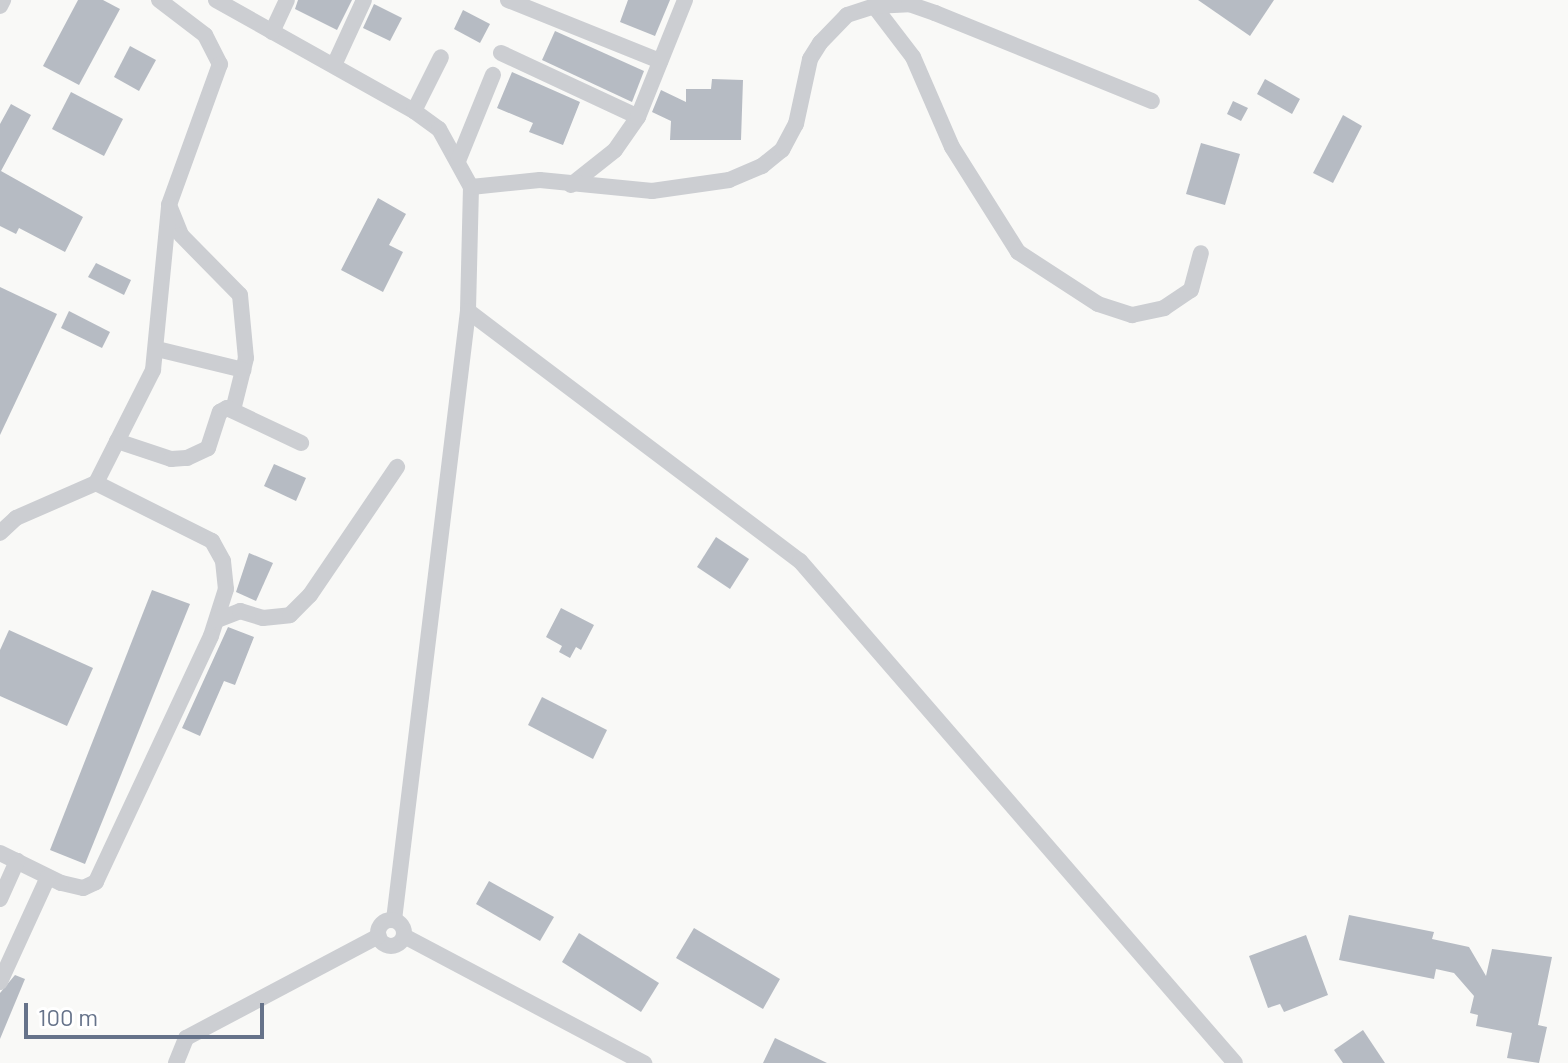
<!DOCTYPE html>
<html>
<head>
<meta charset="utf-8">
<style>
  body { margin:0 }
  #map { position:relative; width:1568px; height:1063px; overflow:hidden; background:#f9f9f7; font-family:Barlow,sans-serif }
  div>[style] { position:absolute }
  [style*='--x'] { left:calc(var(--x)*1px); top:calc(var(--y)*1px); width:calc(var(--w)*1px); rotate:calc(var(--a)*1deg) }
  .building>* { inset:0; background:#b6bbc3 }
  .minor>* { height:16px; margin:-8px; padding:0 8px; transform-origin:8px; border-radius:8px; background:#ccced2 }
  .minor>.ring { margin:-8px; padding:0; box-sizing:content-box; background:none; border:16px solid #ccced2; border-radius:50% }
  span { translate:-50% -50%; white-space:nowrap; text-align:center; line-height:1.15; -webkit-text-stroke:8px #fff; paint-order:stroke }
  .scale { position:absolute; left:24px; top:1003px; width:240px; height:36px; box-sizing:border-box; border:4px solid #66738a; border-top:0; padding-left:10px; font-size:24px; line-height:28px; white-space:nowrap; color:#66738a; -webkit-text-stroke:6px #fff; paint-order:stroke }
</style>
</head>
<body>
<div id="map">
  <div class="building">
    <i style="clip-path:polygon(78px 0,103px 0,120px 9px,79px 85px,43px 66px)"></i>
    <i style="clip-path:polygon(298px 0,352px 0,337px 30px,295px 9px)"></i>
    <i style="clip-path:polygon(628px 0,670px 0,655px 36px,620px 22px)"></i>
    <i style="clip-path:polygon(1198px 0,1274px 0,1250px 36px)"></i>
    <i style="clip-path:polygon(374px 4px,402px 18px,390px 41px,363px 28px)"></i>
    <i style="clip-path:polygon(463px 10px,490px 24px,480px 43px,454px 29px)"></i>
    <i style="clip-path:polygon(555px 31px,644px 71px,632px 102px,542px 60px)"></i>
    <i style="clip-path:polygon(130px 46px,156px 60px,139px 91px,114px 77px)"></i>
    <i style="clip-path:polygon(512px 72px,580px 102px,563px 145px,529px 132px,533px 123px,497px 108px)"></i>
    <i style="clip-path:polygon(712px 79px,743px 80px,741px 140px,670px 140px,671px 121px,652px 112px,661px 90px,686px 102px,686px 89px,711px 89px)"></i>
    <i style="clip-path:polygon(1265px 79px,1300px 99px,1292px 114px,1257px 94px)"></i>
    <i style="clip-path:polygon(71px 92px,123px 119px,104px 156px,52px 129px)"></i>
    <i style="clip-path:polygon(1233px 101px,1248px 108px,1241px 121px,1227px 114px)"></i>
    <i style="clip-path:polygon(11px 104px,31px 115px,1px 171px,83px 217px,65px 252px,19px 228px,16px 234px,0 226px,0 124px)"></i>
    <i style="clip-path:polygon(1343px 115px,1362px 126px,1333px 183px,1313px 173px)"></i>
    <i style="clip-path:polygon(1201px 143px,1240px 154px,1225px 205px,1186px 194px)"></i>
    <i style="clip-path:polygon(378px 198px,406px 214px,389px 245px,403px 252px,383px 292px,341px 270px)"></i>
    <i style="clip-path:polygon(96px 263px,131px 280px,124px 295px,88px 277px)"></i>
    <i style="clip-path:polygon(0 287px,57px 314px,0 435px)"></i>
    <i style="clip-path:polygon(69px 311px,110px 332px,102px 348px,61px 328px)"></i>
    <i style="clip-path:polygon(274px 464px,306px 478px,296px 501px,264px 486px)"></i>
    <i style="clip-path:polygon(716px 537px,749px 559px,730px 589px,697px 567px)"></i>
    <i style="clip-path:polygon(249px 553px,273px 563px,256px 601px,236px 592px)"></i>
    <i style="clip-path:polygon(152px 590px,190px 604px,85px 864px,50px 850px)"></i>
    <i style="clip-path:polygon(561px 608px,594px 625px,581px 650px,576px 647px,570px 658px,559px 652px,562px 646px,546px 637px)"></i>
    <i style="clip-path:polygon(228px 627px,254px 637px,235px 685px,224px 681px,200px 736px,182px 728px)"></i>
    <i style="clip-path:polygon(9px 630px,93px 668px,67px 726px,0 696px,0 650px)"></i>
    <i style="clip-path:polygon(542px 697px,607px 730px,593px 759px,528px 725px)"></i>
    <i style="clip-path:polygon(489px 881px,554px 917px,540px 941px,476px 904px)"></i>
    <i style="clip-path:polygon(1349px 915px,1434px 932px,1432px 939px,1469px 947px,1486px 976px,1492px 949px,1552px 957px,1538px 1025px,1547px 1027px,1539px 1063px,1507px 1058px,1512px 1033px,1476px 1026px,1478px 1015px,1470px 1013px,1474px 996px,1454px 973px,1436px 969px,1434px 979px,1339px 960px)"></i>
    <i style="clip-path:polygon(694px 928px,780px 979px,763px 1009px,676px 958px)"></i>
    <i style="clip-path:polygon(579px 933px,659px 983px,641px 1012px,562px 962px)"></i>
    <i style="clip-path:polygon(1306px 935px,1328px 995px,1284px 1012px,1280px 1004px,1268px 1008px,1249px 956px)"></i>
    <i style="clip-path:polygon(15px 975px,25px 979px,0 1039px,0 993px)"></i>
    <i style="clip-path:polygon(1363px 1030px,1385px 1063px,1343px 1063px,1334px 1050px)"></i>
    <i style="clip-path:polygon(775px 1038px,827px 1063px,763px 1063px)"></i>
  </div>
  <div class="minor">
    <i style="--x:159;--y:0;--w:58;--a:37.3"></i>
    <i style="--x:205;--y:35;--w:33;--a:63"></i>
    <i style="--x:220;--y:64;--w:150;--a:109.9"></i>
    <i style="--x:169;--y:205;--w:32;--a:68"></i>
    <i style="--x:181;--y:235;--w:84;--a:45.5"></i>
    <i style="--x:240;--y:295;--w:63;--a:84.6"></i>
    <i style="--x:246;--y:358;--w:54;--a:104"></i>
    <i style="--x:216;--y:0;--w:227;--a:29.3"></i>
    <i style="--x:414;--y:111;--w:31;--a:36"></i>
    <i style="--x:439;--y:129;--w:66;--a:61.1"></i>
    <i style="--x:471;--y:187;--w:124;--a:91.4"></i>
    <i style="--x:468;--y:311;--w:613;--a:96.93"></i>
    <i style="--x:508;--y:0;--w:164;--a:21.9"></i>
    <i style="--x:0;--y:6;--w:7;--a:-63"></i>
    <i style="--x:874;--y:6;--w:64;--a:52.6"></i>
    <i style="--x:913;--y:57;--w:98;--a:66.6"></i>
    <i style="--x:952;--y:147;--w:124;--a:57.8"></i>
    <i style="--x:1018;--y:252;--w:95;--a:33"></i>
    <i style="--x:1098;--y:304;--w:36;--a:18"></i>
    <i style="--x:1132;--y:315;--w:33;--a:-12"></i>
    <i style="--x:1164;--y:308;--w:32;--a:-34"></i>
    <i style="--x:1191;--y:290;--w:38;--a:-75"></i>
    <i style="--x:272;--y:32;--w:35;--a:-65"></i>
    <i style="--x:501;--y:53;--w:151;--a:25"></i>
    <i style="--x:335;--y:63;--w:69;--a:-65.3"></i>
    <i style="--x:414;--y:111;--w:60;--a:-63.4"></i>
    <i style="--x:458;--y:161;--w:93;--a:-67.9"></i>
    <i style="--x:571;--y:185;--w:56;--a:-38.5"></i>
    <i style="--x:615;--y:150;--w:40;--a:-55.1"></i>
    <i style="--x:638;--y:117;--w:126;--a:-68.1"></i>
    <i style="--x:471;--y:187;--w:69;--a:-5.8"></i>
    <i style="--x:540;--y:180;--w:113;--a:5.6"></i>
    <i style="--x:652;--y:191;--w:78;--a:-8.1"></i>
    <i style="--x:729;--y:180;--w:36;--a:-23"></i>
    <i style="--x:762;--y:166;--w:26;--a:-39"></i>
    <i style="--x:782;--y:150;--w:30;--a:-62"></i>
    <i style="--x:796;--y:124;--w:66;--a:-77.8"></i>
    <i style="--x:810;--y:59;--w:19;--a:-58"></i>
    <i style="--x:820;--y:43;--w:39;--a:-46"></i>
    <i style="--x:847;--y:15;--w:28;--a:-18"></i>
    <i style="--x:874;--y:6;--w:35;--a:-3"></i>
    <i style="--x:909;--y:4;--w:28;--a:19"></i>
    <i style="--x:935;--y:13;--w:234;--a:22.1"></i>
    <i style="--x:468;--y:311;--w:416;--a:37"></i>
    <i style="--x:800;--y:561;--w:664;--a:49.09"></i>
    <i style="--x:157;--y:349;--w:89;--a:13.7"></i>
    <i style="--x:117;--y:441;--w:57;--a:18.4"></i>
    <i style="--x:171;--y:459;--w:16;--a:-4"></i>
    <i style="--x:187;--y:458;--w:23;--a:-25"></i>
    <i style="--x:208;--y:448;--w:38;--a:-72"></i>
    <i style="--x:220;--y:412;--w:8;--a:-30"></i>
    <i style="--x:227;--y:408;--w:82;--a:25.3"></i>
    <i style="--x:96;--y:483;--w:127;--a:-63.2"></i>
    <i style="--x:153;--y:370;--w:163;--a:-84.4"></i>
    <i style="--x:0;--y:533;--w:22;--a:-43"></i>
    <i style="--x:16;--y:518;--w:87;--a:-23.6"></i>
    <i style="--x:96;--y:483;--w:130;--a:26.6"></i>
    <i style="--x:212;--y:541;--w:23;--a:61"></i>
    <i style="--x:223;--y:561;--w:28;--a:84"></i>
    <i style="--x:226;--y:589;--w:49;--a:107.7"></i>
    <i style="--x:211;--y:636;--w:272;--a:115.1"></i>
    <i style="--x:96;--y:882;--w:14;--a:155"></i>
    <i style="--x:83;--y:888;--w:23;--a:-167"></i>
    <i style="--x:61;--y:883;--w:68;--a:-153.8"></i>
    <i style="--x:217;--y:620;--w:25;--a:-21"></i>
    <i style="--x:240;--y:611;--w:24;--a:17"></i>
    <i style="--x:263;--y:618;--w:27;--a:-6"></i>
    <i style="--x:290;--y:615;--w:28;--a:-45"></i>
    <i style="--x:310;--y:595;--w:155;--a:-55.8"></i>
    <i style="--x:0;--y:899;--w:42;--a:-65.9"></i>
    <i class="ring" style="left:378px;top:920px;width:10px;height:10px"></i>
    <i style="--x:404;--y:936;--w:272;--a:27.9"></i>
    <i style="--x:0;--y:982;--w:115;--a:-65.4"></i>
    <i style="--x:176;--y:1063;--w:27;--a:-68"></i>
    <i style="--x:186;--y:1038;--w:218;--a:-27.9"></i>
  </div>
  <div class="scale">100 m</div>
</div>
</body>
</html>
